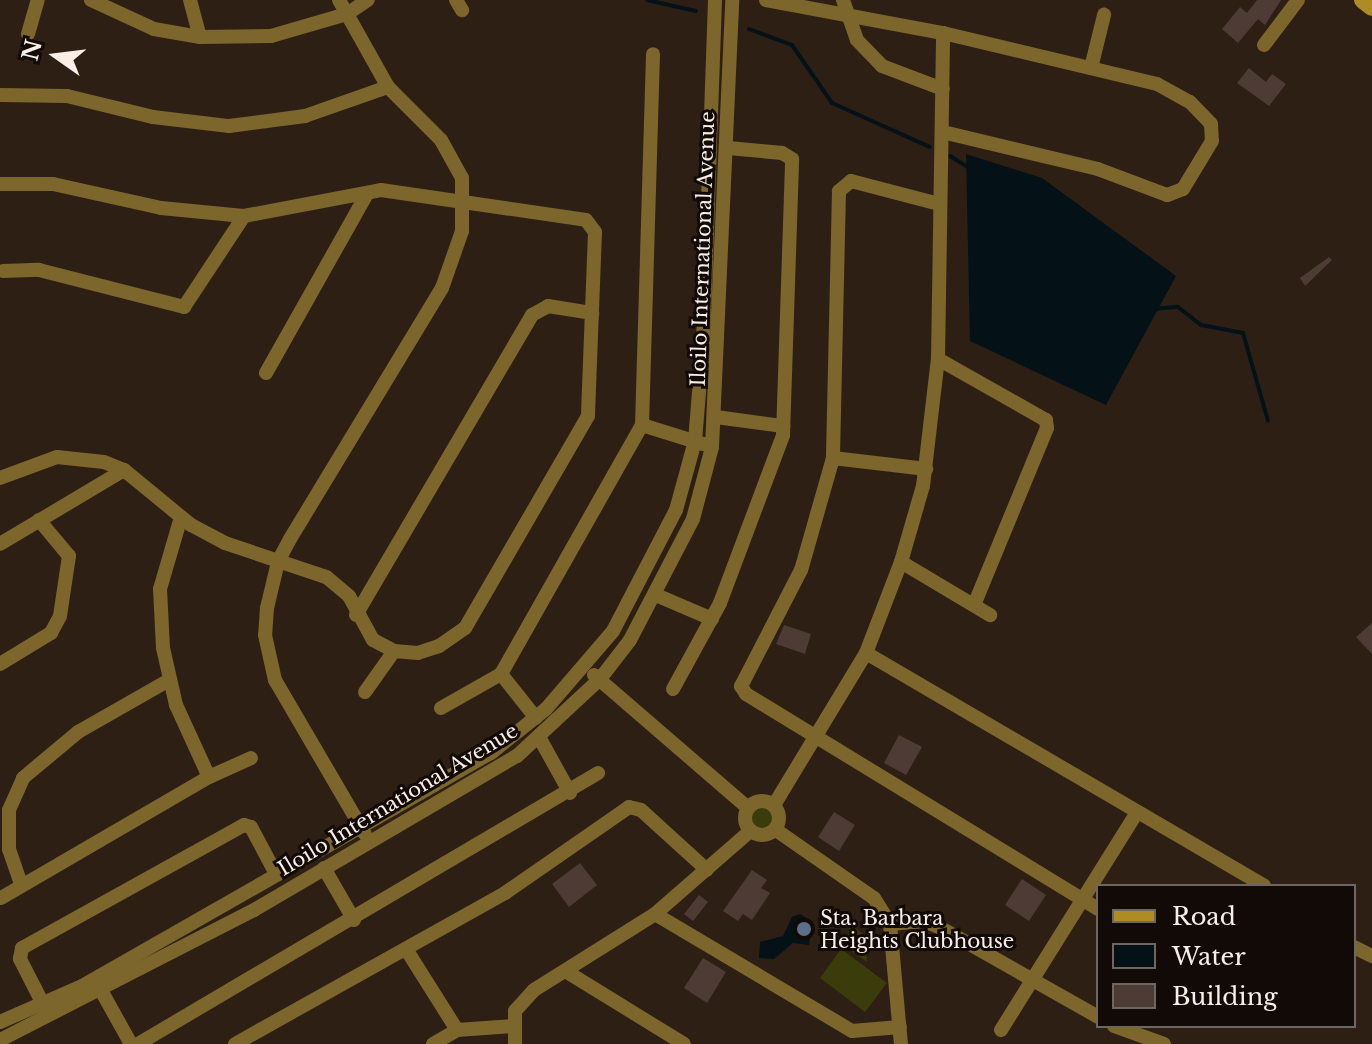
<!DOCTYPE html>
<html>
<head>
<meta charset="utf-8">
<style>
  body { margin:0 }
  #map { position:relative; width:1372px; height:1044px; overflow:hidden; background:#2d1f14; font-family:"Libre Baskerville",serif }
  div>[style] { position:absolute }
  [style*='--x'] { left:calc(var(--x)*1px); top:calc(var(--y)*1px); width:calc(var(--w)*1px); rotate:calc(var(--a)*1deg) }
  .green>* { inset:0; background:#3a3c0b }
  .round { border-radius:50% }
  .water>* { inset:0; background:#041218 }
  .stream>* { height:4px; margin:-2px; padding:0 2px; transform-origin:2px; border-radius:2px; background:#041218 }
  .building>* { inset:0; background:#4e3b36 }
  .street>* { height:14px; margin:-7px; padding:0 7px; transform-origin:7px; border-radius:7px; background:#7c662c }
  .street>.ring { margin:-7px; padding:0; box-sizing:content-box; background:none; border:14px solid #7c662c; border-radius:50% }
  .secondary>* { height:18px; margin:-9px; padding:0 9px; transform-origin:9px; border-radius:9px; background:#af8b24 }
  .dots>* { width:22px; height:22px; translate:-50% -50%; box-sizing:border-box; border:4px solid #110a06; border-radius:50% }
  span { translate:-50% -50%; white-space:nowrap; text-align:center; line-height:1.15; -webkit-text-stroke:6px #110a06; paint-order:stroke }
  .street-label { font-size:20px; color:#f9efe7 }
  .poi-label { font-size:20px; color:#f9efe7 }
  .left { translate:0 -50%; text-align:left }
  .legend { position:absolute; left:1096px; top:884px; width:260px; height:144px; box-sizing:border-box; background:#110a06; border:2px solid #6e6660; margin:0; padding:10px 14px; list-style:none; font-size:24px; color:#f9efe7 }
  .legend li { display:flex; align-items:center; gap:16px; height:40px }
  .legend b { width:40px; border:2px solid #6e6660 }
  .north { position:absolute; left:16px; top:16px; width:80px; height:80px; -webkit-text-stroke:6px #110a06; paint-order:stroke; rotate:284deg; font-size:22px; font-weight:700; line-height:32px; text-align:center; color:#f9efe7 }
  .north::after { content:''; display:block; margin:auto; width:28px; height:36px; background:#f9efe7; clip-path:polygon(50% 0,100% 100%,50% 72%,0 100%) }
</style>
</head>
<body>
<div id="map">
  <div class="green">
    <i class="round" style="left:750px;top:806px;width:24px;height:24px"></i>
    <i style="clip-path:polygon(851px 924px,865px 936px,867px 962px,844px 946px)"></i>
    <i style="clip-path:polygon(841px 949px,887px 983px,865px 1012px,820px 978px)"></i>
  </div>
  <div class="water">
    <i style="clip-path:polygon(966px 154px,1042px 178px,1176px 276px,1106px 405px,970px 341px)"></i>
    <i style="clip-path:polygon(800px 914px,813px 922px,809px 945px,793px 943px,774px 959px,759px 958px,760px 942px,783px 936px,792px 917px)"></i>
  </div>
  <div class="stream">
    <i style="--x:647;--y:0;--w:50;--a:12.7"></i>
    <i style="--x:749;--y:29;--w:46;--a:20.4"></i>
    <i style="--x:792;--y:45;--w:70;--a:55.4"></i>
    <i style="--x:832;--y:103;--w:107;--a:24.2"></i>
    <i style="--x:950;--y:156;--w:22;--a:32"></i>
    <i style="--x:1153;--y:309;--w:25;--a:-5"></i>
    <i style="--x:1178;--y:307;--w:29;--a:38"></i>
    <i style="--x:1201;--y:325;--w:43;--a:10.8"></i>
    <i style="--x:1243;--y:333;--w:91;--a:74.1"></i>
  </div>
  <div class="building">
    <i style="clip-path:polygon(1257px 0,1281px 0,1265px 25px,1258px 19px,1238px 43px,1222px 29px,1240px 7px,1247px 13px)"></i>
    <i style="clip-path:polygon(1249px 68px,1266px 82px,1272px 74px,1286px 84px,1269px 106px,1237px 83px)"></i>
    <i style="clip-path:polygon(1329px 257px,1332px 260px,1305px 286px,1300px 278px)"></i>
    <i style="clip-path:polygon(1372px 623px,1372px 654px,1356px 637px)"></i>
    <i style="clip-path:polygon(784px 625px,811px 634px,805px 654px,776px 644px)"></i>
    <i style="clip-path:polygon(899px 735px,922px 747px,906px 775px,884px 763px)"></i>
    <i style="clip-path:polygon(834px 812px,855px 825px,839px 851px,818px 837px)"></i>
    <i style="clip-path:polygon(580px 863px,597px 885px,569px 907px,552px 884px)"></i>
    <i style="clip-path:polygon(752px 870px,767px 880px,761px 888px,770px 893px,752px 920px,743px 914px,738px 921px,723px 911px)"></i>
    <i style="clip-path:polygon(1022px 879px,1046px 895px,1029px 921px,1005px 905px)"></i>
    <i style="clip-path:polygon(699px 895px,708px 902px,693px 921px,684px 914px)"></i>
    <i style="clip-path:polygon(703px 958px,726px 972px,707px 1003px,684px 988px)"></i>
  </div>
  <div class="street">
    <i style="--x:91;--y:0;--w:69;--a:24.7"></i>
    <i style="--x:154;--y:29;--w:47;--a:9.9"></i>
    <i style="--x:200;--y:37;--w:71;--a:-0.8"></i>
    <i style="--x:271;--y:36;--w:79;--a:-16.1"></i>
    <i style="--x:347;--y:14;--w:84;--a:60.7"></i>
    <i style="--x:388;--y:87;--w:75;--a:45"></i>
    <i style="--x:441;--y:140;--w:43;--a:61.1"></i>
    <i style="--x:462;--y:178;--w:53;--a:90"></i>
    <i style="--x:462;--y:231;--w:60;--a:109.3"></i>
    <i style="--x:442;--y:288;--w:293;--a:121.2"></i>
    <i style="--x:290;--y:539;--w:26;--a:118"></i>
    <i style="--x:278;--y:562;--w:47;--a:103.4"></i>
    <i style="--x:267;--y:608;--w:27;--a:94"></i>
    <i style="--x:265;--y:635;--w:46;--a:77.5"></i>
    <i style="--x:275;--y:680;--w:178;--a:59.7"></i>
    <i style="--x:190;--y:0;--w:38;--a:75"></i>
    <i style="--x:339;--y:0;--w:16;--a:60"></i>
    <i style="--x:347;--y:14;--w:25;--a:-34"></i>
    <i style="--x:456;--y:0;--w:12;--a:59"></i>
    <i style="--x:766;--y:0;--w:180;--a:10.6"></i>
    <i style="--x:943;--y:33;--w:220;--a:13.4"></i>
    <i style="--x:1157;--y:84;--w:38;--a:29"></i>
    <i style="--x:1190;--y:102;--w:30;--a:46"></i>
    <i style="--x:1211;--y:124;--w:17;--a:87"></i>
    <i style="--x:1212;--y:141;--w:56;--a:121.1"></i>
    <i style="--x:1183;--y:189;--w:17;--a:159"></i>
    <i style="--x:1167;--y:195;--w:74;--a:-159.4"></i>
    <i style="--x:1098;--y:169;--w:159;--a:-166.6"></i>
    <i style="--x:843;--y:0;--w:42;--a:70.7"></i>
    <i style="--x:857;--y:40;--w:36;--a:46"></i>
    <i style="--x:882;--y:66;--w:65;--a:20.7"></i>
    <i style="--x:28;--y:34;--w:35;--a:-74"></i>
    <i style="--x:1264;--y:45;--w:56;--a:-52.9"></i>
    <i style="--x:1091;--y:68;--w:55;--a:-76.2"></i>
    <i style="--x:0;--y:95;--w:67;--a:0.9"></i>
    <i style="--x:67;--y:96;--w:89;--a:13.7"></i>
    <i style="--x:153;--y:117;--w:77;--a:6.8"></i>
    <i style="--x:229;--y:126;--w:77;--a:-7.5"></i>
    <i style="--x:305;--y:116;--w:88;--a:-19.3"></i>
    <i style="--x:0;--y:184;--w:53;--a:0"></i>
    <i style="--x:53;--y:184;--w:111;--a:12.5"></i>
    <i style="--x:161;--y:208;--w:83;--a:5.5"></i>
    <i style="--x:244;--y:216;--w:139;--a:-10.7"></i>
    <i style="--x:381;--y:190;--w:207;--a:8.3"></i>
    <i style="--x:586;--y:220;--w:15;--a:53"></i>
    <i style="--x:595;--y:232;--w:184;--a:92.2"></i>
    <i style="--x:588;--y:416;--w:245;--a:120.1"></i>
    <i style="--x:465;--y:628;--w:32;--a:145"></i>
    <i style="--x:439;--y:646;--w:22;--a:162"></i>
    <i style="--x:418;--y:653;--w:24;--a:-175"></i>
    <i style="--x:394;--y:651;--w:24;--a:-152"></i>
    <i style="--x:373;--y:640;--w:50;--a:-118.6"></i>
    <i style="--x:349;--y:596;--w:30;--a:-140"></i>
    <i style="--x:326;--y:577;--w:107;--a:-161.4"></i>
    <i style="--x:225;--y:543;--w:38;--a:-152"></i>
    <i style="--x:191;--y:525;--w:87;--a:-140.6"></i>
    <i style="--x:124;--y:470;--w:144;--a:149.2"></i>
    <i style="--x:939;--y:204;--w:91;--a:-165.4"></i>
    <i style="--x:851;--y:181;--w:16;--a:140"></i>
    <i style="--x:839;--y:191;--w:267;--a:91.3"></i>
    <i style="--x:833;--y:458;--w:116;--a:105.9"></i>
    <i style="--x:801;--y:570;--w:131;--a:117.3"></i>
    <i style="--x:741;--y:686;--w:9;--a:58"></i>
    <i style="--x:746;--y:694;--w:412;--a:31.4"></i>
    <i style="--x:3;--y:271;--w:36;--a:-2"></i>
    <i style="--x:39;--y:270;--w:150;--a:14.3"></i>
    <i style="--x:184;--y:307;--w:109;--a:-56.6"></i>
    <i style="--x:938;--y:359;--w:124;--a:29.5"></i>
    <i style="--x:1046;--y:420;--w:8;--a:83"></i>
    <i style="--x:1047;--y:428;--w:191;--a:112.4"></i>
    <i style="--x:266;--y:373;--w:206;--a:-60.6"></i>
    <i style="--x:716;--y:417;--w:68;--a:7.7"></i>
    <i style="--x:642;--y:425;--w:64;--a:17.3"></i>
    <i style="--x:833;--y:458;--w:94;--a:6.7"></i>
    <i style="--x:0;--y:478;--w:61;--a:-20.2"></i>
    <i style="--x:57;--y:457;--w:47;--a:6.1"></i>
    <i style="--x:104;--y:462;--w:22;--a:22"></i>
    <i style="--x:901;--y:562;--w:104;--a:30.8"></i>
    <i style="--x:656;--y:595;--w:61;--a:23.2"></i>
    <i style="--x:356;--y:615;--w:348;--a:-59.6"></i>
    <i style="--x:532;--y:315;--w:18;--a:-29"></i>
    <i style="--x:548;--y:306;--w:45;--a:9"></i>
    <i style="--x:866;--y:653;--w:461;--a:30.3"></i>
    <i style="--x:0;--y:664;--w:60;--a:-31.3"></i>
    <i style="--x:51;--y:633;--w:19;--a:-62"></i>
    <i style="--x:60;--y:616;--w:61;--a:-81.5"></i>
    <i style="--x:69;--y:556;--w:47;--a:-129.8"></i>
    <i style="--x:501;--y:674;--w:56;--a:51.5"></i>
    <i style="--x:594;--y:675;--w:203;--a:40.8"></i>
    <i style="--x:673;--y:689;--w:98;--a:-61.3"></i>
    <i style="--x:720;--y:603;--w:179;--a:-69.4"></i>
    <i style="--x:783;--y:435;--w:276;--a:-88.1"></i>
    <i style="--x:792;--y:159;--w:12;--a:-149"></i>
    <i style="--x:782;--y:153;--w:54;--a:-174.7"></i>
    <i style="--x:365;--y:692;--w:50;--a:-54.7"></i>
    <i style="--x:441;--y:708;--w:69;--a:-29.5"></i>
    <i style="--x:501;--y:674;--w:286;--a:-60.5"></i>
    <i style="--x:642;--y:425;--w:371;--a:-88.3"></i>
    <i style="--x:539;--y:737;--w:64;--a:61"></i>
    <i style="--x:209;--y:777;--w:46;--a:-24.3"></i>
    <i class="ring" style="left:745px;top:801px;width:20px;height:20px"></i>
    <i style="--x:774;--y:805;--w:178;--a:-58.8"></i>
    <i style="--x:866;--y:653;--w:97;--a:-69"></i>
    <i style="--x:901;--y:562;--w:79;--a:-73.9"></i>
    <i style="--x:923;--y:486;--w:128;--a:-83.3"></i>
    <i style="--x:938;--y:359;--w:326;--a:-89.1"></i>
    <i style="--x:776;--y:830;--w:119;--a:34.8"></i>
    <i style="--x:874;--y:898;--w:31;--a:58"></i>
    <i style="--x:890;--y:924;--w:121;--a:84.8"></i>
    <i style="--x:324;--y:868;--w:60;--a:60"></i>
    <i style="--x:21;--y:884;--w:37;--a:-109"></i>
    <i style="--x:9;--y:849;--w:39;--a:-90"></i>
    <i style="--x:9;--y:810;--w:35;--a:-66"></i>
    <i style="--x:23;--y:778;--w:72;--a:-39.9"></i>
    <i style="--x:78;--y:732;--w:105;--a:-29.7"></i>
    <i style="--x:1;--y:898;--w:241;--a:-30.2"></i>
    <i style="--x:209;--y:777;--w:79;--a:-114.6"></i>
    <i style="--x:176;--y:705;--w:58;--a:-102.8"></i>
    <i style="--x:163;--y:648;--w:59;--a:-92.9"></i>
    <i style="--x:160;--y:589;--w:75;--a:-73.7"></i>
    <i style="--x:655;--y:914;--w:229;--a:30.7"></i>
    <i style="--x:852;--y:1031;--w:48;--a:-4.8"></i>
    <i style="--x:890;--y:924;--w:34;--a:-5"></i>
    <i style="--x:924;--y:921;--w:18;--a:22"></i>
    <i style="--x:941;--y:928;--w:180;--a:29.5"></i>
    <i style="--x:1354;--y:947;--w:20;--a:27"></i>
    <i style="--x:406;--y:949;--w:96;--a:57.8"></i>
    <i style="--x:567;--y:972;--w:137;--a:31.6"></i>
    <i style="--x:102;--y:992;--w:60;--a:60.9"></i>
    <i style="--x:43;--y:1004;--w:51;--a:-117.1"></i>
    <i style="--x:20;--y:959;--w:11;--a:-80"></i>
    <i style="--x:22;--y:948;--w:254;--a:-29"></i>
    <i style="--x:244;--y:825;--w:7;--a:16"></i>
    <i style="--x:251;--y:827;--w:53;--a:62"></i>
    <i style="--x:0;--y:1022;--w:90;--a:-23.7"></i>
    <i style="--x:82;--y:986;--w:471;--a:-29.7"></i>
    <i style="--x:491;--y:753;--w:70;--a:-38.7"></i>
    <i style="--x:546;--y:709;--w:103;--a:-49.3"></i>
    <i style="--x:613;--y:631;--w:136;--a:-62.5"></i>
    <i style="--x:676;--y:510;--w:72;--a:-74.6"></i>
    <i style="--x:695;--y:441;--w:97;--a:-85.3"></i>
    <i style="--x:703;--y:344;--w:344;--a:-88"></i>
    <i style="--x:1114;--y:1026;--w:53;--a:19.8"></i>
    <i style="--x:1001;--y:1030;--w:255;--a:-58"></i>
    <i style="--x:0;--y:1040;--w:285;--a:-27.1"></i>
    <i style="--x:254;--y:910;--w:305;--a:-30.4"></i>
    <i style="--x:517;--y:756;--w:113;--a:-42.9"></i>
    <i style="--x:600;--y:679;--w:49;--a:-52.4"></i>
    <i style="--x:630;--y:640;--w:136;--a:-62.5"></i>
    <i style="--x:693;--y:519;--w:74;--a:-75.2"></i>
    <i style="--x:712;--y:447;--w:447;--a:-87.4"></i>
    <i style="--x:138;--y:1044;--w:534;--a:-30.5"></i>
    <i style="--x:235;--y:1044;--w:309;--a:-29.2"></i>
    <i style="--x:505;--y:893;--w:151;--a:-34.7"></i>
    <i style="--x:629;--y:807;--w:12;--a:14"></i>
    <i style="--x:641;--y:810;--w:89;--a:42.3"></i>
    <i style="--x:433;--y:1044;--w:28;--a:-30"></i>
    <i style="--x:457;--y:1030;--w:56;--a:-4.1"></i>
    <i style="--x:515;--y:1044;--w:33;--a:-90"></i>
    <i style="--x:515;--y:1011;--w:28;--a:-48"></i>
    <i style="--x:534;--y:990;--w:143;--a:-32.1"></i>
    <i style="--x:655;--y:914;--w:126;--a:-41.1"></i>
  </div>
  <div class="secondary">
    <i style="--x:1363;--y:0;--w:11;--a:38"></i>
  </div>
  <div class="dots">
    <i style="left:804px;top:929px;background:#5c6f8a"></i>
  </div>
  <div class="street-label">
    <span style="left:703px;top:249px;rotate:-88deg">Iloilo International Avenue</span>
    <span style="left:398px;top:800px;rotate:-31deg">Iloilo International Avenue</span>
  </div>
  <div class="poi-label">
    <span class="left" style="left:820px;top:930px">Sta. Barbara<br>Heights Clubhouse</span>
  </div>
  <ul class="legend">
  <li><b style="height:10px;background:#af8b24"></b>Road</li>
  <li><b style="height:22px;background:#041218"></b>Water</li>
  <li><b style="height:22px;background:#4e3b36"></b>Building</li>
  </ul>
  <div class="north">N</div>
</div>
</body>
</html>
